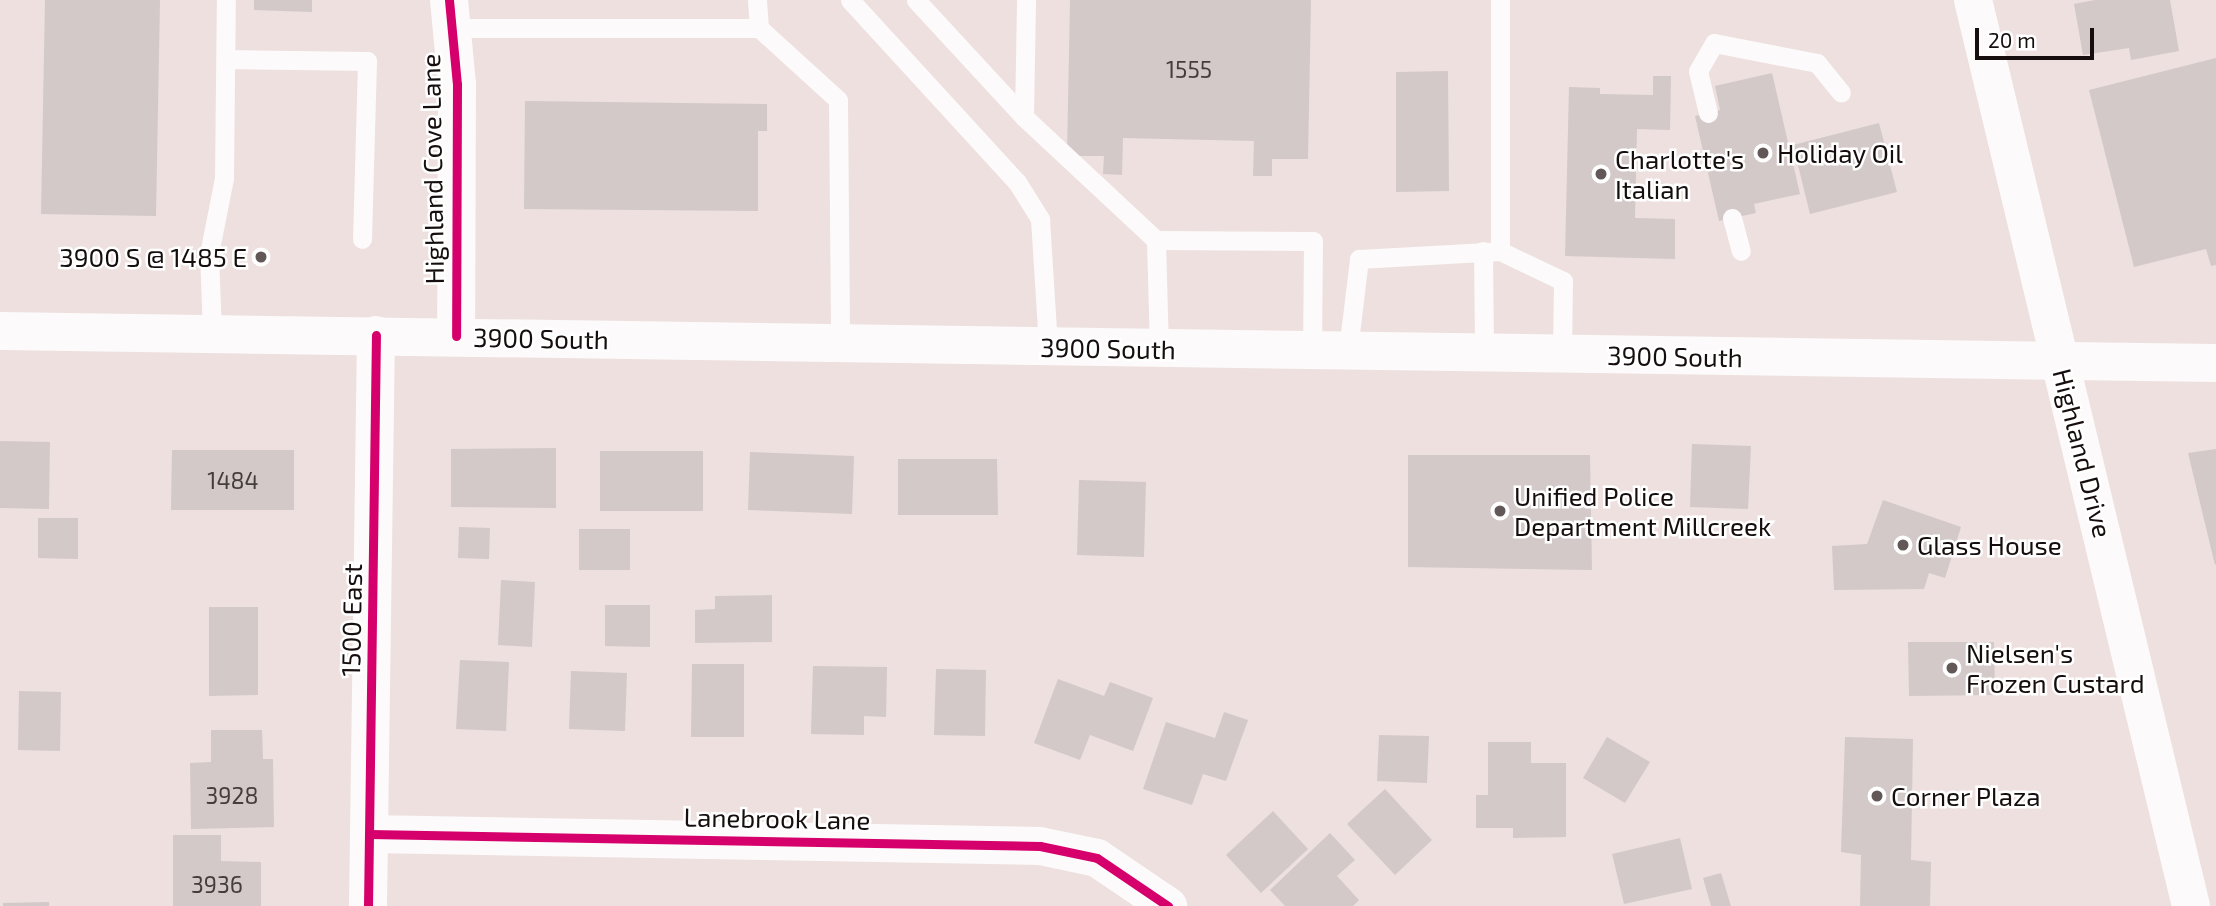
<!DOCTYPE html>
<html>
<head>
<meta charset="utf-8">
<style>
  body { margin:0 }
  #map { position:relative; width:2216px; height:906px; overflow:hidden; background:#ede0df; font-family:"Exo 2",sans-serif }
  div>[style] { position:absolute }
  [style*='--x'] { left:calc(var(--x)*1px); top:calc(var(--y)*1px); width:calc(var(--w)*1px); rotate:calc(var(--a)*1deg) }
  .building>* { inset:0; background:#d3c9c8 }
  .lane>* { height:19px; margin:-9.5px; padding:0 9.5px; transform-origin:9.5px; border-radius:9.5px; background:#fcfafa }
  .street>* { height:38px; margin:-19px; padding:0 19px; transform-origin:19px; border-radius:19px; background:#fcfafa }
  .secondary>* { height:38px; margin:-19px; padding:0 19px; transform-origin:19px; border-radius:19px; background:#fcfafa }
  .cycleway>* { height:9px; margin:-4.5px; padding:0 4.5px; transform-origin:4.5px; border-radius:4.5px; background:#d6006c }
  .dots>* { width:19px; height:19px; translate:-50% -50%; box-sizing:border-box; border:4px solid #fff; border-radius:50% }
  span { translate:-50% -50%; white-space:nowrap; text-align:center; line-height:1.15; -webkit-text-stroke:5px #fff; paint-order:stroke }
  .number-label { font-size:23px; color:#453d3c }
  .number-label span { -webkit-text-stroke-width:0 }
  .poi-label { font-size:26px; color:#160e0e }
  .left { translate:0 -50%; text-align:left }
  .right { translate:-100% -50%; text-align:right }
  .street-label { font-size:26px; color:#160e0e }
  .scale { position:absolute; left:1975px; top:28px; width:119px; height:32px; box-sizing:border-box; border:4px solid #160e0e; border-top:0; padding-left:9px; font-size:21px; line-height:24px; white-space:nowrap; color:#160e0e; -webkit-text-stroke:5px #fff; paint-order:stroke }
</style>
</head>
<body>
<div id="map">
  <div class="building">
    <i style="clip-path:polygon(45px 0,160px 0,156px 216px,41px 214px)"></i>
    <i style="clip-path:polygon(254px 0,312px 0,312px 12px,254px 10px)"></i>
    <i style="clip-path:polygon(1070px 0,1311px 0,1308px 159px,1272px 159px,1272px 176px,1253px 176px,1254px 141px,1123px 138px,1122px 175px,1103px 174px,1104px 156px,1067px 156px)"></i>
    <i style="clip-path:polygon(2095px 0,2170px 0,2179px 51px,2131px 60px,2129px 48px,2083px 55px,2074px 4px)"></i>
    <i style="clip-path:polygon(2216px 58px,2216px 265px,2211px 266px,2206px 249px,2134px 267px,2089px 90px)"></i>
    <i style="clip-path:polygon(1448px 71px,1449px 191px,1396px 192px,1396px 72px)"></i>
    <i style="clip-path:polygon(1772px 73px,1800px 194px,1754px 204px,1756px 213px,1719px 221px,1695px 116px,1720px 110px,1715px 86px)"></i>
    <i style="clip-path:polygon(1653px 76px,1671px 76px,1670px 130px,1637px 129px,1635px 218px,1675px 219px,1675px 259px,1565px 256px,1569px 87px,1600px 88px,1600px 94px,1653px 95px)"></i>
    <i style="clip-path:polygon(525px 101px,767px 104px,767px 131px,758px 131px,758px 211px,524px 209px)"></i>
    <i style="clip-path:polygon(1879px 123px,1897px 192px,1810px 214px,1793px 145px)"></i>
    <i style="clip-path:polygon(0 441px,50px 442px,49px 509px,0 508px)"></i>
    <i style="clip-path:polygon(1692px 444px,1751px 446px,1748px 509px,1690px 507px)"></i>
    <i style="clip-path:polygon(556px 448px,556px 508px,451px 507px,451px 449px)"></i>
    <i style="clip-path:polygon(2216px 449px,2216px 564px,2215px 565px,2188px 453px)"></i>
    <i style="clip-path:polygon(172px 450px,294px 450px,294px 510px,171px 510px)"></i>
    <i style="clip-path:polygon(600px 451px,703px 451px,703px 511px,600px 511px)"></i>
    <i style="clip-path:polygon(750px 452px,854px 456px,852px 514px,748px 510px)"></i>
    <i style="clip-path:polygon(1408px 455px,1590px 455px,1592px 570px,1408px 567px)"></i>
    <i style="clip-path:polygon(898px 459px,997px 459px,998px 515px,898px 515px)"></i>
    <i style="clip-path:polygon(1079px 480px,1146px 482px,1144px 557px,1077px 555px)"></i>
    <i style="clip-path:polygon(1883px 500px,1961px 527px,1945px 578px,1929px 573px,1924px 589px,1834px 590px,1832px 546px,1867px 544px)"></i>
    <i style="clip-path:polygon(38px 518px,78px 518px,78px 559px,38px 558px)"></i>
    <i style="clip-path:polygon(459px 527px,490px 528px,489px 559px,458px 558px)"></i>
    <i style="clip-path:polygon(579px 529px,630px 529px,630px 570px,579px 570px)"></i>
    <i style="clip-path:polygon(501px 580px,535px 582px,532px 647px,498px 645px)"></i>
    <i style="clip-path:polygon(772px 595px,772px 642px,695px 643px,695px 610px,715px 609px,715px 596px)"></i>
    <i style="clip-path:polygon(605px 605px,650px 605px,650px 647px,605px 646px)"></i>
    <i style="clip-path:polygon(209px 607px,258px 607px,258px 695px,209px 696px)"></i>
    <i style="clip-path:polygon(1908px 642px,1994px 642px,1995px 695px,1909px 696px)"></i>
    <i style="clip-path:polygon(460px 660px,509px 662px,506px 731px,456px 729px)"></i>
    <i style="clip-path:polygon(692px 664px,744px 664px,744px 737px,691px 737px)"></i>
    <i style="clip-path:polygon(813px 666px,887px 667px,886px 717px,864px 716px,864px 735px,811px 734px)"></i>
    <i style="clip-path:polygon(936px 669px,986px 670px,985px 736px,934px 735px)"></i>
    <i style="clip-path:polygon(571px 671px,627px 673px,625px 731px,569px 729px)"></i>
    <i style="clip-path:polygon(1058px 679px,1104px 696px,1110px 682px,1153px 698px,1133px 751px,1090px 735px,1080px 760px,1034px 743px)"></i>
    <i style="clip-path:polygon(19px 691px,61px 692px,60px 751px,18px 750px)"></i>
    <i style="clip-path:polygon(1224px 712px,1248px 720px,1226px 781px,1203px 774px,1192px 805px,1143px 789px,1166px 722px,1215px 738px)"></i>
    <i style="clip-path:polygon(211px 730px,262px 730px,263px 759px,273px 759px,274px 827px,191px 829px,190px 763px,211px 762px)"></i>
    <i style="clip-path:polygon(1379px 735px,1429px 736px,1427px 783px,1377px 781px)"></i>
    <i style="clip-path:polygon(1607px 737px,1650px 762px,1625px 803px,1583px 778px)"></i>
    <i style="clip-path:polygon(1845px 737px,1913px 739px,1911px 860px,1931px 862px,1930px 906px,1860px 906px,1861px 855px,1841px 852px)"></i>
    <i style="clip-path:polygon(1488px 742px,1531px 742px,1531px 763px,1566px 763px,1566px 837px,1513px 838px,1513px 828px,1476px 828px,1476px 795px,1488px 795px)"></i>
    <i style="clip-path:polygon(1385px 789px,1432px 840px,1395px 875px,1347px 824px)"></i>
    <i style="clip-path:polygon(1273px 811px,1308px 849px,1261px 893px,1226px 855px)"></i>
    <i style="clip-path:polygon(1330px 833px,1355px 860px,1337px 876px,1359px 900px,1353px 906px,1285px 906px,1270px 890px)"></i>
    <i style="clip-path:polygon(173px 835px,221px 835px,221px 861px,261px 862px,261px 906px,173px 906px)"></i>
    <i style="clip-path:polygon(1680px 838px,1692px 889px,1624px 904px,1612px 854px)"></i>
    <i style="clip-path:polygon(1721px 873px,1731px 906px,1711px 906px,1703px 878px)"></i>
    <i style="clip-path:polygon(49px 902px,49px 906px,3px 906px,3px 903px)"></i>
  </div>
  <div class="lane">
    <i style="--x:757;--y:0;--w:28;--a:86"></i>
    <i style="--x:850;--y:0;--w:247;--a:47.5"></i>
    <i style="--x:1017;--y:182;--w:44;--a:58.1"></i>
    <i style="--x:1040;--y:219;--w:128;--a:86.4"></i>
    <i style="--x:916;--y:0;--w:159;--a:47.3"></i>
    <i style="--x:1024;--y:117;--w:180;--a:43"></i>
    <i style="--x:1500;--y:0;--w:251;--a:90"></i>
    <i style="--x:1500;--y:251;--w:70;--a:25.5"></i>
    <i style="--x:1563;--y:281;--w:73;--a:90.8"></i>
    <i style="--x:449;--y:28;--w:310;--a:0"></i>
    <i style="--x:759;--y:28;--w:107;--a:42.3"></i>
    <i style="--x:838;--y:100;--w:243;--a:89.5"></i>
    <i style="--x:226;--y:59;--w:141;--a:0.8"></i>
    <i style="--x:367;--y:61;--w:178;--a:91.6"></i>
    <i style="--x:1708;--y:113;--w:43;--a:-103.4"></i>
    <i style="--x:1698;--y:71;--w:32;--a:-60"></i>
    <i style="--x:1714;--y:43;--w:105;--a:11"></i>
    <i style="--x:1817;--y:63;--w:38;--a:51"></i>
    <i style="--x:1024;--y:117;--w:117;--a:-89"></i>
    <i style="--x:1732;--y:218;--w:34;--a:75"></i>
    <i style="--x:1483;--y:251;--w:101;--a:89.4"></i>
    <i style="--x:212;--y:334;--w:80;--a:-92.1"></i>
    <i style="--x:209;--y:254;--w:77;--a:-78.8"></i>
    <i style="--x:224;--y:178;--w:178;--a:-89.4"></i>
    <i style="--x:1159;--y:349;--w:109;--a:-91.6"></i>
    <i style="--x:1156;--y:240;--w:157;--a:0.4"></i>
    <i style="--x:1313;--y:241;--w:108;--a:90.5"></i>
    <i style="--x:1348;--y:350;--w:92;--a:-83.1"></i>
    <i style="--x:1359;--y:259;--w:141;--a:-3.2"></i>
  </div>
  <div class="street">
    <i style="--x:449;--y:0;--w:84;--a:84.6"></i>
    <i style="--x:457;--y:84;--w:252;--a:90.2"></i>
    <i style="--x:369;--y:834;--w:671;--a:1.02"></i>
    <i style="--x:1040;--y:846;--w:58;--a:11.9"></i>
    <i style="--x:1097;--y:858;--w:86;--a:34.1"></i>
    <i style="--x:368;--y:906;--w:571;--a:-89.2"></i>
  </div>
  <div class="secondary">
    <i style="--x:1973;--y:0;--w:932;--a:76.47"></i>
    <i style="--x:0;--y:331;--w:2216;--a:0.83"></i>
  </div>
  <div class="cycleway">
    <i style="--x:449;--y:0;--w:84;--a:84.6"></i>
    <i style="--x:457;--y:84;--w:252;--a:90.2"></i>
    <i style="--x:369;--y:834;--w:671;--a:1.02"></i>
    <i style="--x:1040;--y:846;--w:58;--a:11.9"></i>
    <i style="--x:1097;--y:858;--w:86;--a:34.1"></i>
    <i style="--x:368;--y:906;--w:571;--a:-89.2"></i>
  </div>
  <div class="dots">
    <i style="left:1763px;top:153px;background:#615857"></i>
    <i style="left:1601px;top:174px;background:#615857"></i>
    <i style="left:261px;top:257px;background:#615857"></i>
    <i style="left:1500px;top:511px;background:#615857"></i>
    <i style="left:1903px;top:545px;background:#615857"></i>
    <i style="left:1952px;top:668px;background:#615857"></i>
    <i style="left:1877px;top:796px;background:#615857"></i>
  </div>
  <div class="number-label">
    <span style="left:1189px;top:69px">1555</span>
    <span style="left:233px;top:480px">1484</span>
    <span style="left:232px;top:795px">3928</span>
    <span style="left:217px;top:884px">3936</span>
  </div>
  <div class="poi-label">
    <span class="left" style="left:1777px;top:153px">Holiday Oil</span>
    <span class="left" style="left:1615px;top:174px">Charlotte's<br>Italian</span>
    <span class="right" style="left:247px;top:257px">3900 S @ 1485 E</span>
    <span class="left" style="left:1514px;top:511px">Unified Police<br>Department Millcreek</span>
    <span class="left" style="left:1917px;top:545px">Glass House</span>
    <span class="left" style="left:1966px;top:668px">Nielsen's<br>Frozen Custard</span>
    <span class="left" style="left:1891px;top:796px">Corner Plaza</span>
  </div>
  <div class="street-label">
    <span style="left:432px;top:169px;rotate:-91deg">Highland Cove Lane</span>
    <span style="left:541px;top:338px;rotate:1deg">3900 South</span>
    <span style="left:1108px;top:348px;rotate:1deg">3900 South</span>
    <span style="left:1675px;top:356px;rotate:1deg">3900 South</span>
    <span style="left:2083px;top:453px;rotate:76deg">Highland Drive</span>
    <span style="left:351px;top:620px;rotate:-89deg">1500 East</span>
    <span style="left:777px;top:818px;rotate:1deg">Lanebrook Lane</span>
  </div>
  <div class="scale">20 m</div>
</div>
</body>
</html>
